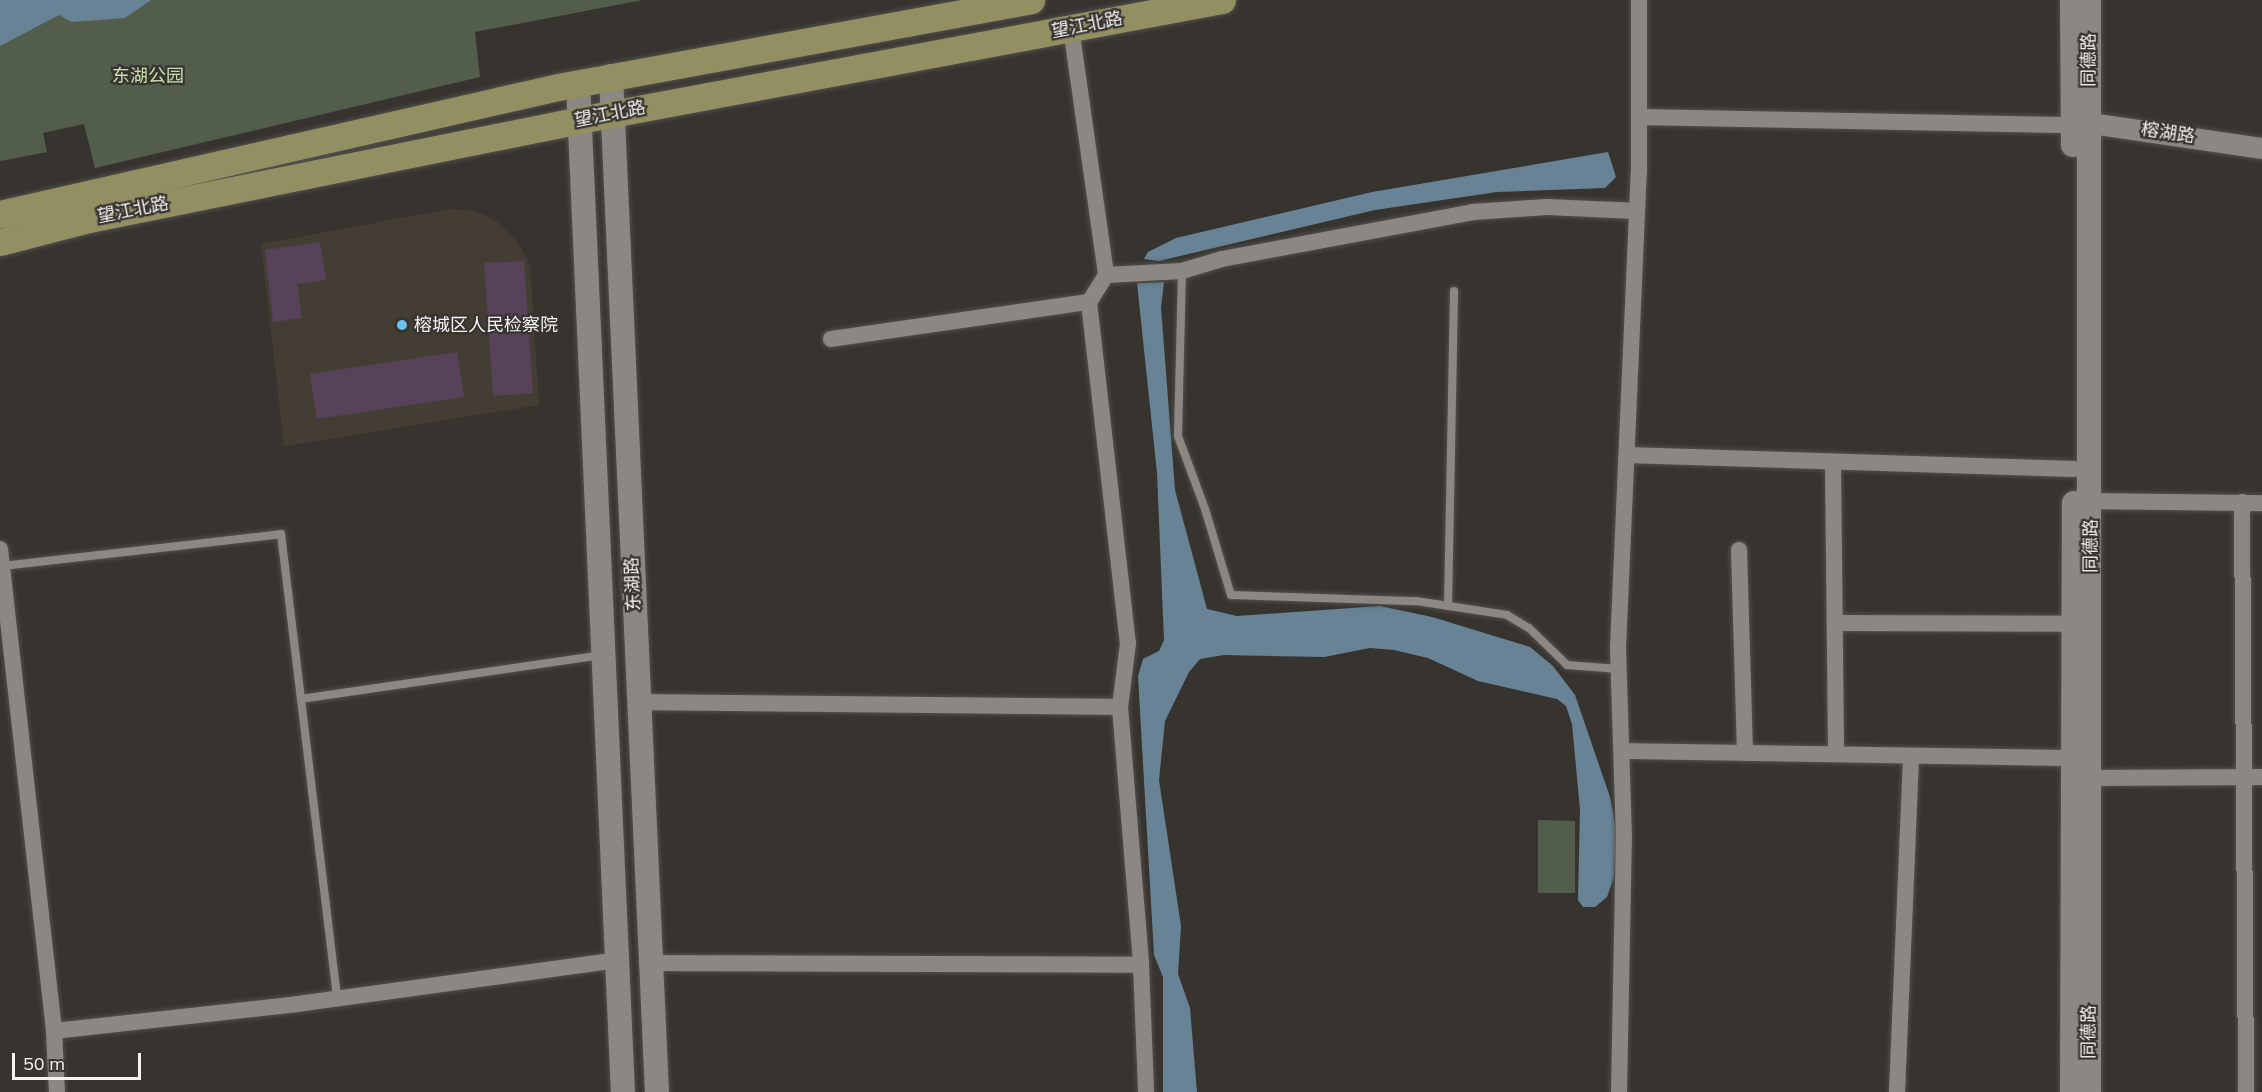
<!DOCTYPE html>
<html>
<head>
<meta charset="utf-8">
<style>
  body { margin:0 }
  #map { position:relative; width:2262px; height:1092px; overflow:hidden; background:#373430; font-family:Mulish,"Noto Sans SC",sans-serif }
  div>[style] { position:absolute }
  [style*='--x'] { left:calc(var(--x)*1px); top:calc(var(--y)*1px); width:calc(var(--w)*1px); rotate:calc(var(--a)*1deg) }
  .built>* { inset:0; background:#443d34 }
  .green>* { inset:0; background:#535d4c }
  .water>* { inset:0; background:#688396 }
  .building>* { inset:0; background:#574359 }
  .roads { filter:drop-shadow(0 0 2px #52504c) drop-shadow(0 0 2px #52504c) }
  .service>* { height:8px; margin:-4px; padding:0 4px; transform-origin:4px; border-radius:4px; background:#8b8883 }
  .minor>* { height:16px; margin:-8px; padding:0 8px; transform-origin:8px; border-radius:8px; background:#8b8883 }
  .tertiary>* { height:21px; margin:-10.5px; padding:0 10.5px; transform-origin:10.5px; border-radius:10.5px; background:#8b8883 }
  .secondary>* { height:24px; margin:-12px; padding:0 12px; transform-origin:12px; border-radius:12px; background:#8b8883 }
  .primary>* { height:27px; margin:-13.5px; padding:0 13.5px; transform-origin:13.5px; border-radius:13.5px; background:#929063 }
  .dots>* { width:16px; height:16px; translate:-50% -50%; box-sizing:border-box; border:3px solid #373430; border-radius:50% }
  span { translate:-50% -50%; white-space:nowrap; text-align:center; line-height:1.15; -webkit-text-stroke:4.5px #373430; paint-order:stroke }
  .street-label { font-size:18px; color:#f5f3f1 }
  .park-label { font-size:18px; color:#c6e1af }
  .poi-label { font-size:18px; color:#f5f3f1 }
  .left { translate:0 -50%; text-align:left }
  .scale { position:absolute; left:12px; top:1053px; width:129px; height:27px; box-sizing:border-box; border:3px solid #f5f3f1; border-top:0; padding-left:8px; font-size:18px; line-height:21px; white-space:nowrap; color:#f5f3f1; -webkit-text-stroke:4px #373430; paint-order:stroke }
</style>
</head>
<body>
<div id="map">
  <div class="built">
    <i style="clip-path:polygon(450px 209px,475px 211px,498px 222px,516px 240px,530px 264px,539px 405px,284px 446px,261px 244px)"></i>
  </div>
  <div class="green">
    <i style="clip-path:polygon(0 0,643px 0,475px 32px,480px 77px,95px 168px,84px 124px,43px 133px,47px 152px,0 161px)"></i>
    <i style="clip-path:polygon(1538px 820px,1575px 821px,1575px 893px,1538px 893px)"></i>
  </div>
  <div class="water">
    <i style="clip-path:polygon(0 0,151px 0,125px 18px,72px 22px,59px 15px,0 46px)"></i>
    <i style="clip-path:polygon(1608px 152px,1616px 177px,1605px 188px,1497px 192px,1375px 210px,1159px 261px,1144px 259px,1148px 252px,1176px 238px,1372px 192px)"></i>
    <i style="clip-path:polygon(1164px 282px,1161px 307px,1175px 490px,1207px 609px,1237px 616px,1380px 606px,1432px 617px,1530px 647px,1553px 666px,1575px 695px,1610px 797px,1617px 834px,1614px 877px,1607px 897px,1595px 907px,1583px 907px,1578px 900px,1580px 810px,1572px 724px,1566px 706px,1557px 699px,1478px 681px,1428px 658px,1394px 650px,1370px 648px,1324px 657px,1224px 655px,1200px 659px,1189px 672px,1165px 721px,1159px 780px,1181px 926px,1178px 974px,1190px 1008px,1197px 1092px,1163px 1092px,1163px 977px,1154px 955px,1138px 676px,1143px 659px,1159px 651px,1164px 640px,1157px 473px,1137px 283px)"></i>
  </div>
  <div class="building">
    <i style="clip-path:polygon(320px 242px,326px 280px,297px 284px,302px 318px,273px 322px,265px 250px)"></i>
    <i style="clip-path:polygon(524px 261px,533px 393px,493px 396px,484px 263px)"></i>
    <i style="clip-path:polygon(457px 352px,464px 397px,317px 419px,310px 374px)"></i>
  </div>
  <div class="roads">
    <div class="service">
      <i style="--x:1182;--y:271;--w:165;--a:91.4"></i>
      <i style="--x:1178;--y:436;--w:78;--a:69.7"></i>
      <i style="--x:1205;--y:509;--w:90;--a:73.2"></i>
      <i style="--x:1231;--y:595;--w:185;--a:1.9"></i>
      <i style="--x:1416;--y:601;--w:92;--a:8.7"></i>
      <i style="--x:1507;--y:615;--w:26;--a:31"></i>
      <i style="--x:1529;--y:628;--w:53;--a:44.2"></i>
      <i style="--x:1567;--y:665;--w:52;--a:4.4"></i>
      <i style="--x:2;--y:566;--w:281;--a:-6.5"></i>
      <i style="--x:281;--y:534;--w:467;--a:83.1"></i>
      <i style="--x:1448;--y:606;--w:315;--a:-88.9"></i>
      <i style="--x:301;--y:699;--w:305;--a:-8.3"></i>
    </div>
    <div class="minor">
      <i style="--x:1071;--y:28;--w:249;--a:81.9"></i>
      <i style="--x:1106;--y:275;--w:32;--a:122"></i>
      <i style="--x:1089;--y:302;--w:343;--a:83.5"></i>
      <i style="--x:1128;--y:643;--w:64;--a:97.1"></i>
      <i style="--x:1120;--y:707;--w:259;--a:85.3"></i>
      <i style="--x:1141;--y:965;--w:127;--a:87.7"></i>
      <i style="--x:1639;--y:117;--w:434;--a:1.1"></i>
      <i style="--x:1106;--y:275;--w:76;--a:-3"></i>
      <i style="--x:1182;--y:271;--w:42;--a:-16.7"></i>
      <i style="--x:1222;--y:259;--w:254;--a:-10.6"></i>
      <i style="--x:1472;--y:212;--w:75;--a:-3.8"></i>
      <i style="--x:1547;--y:207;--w:90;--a:2.5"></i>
      <i style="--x:831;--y:339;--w:261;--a:-8.2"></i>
      <i style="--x:1627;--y:455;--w:447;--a:1.8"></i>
      <i style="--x:1833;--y:462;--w:292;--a:89.4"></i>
      <i style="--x:2091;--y:501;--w:171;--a:0.7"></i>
      <i style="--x:2242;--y:502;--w:590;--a:89.61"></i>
      <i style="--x:0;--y:549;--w:485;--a:83.6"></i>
      <i style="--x:54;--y:1031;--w:61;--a:87.2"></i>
      <i style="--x:1739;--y:550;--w:203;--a:88.3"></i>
      <i style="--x:1835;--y:623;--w:239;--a:0.2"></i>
      <i style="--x:639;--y:702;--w:481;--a:0.6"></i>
      <i style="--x:1623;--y:751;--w:451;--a:0.9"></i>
      <i style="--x:2090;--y:778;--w:172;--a:-0.3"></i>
      <i style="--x:651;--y:963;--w:490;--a:0.2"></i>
      <i style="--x:54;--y:1031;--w:244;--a:-6.3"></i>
      <i style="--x:297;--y:1004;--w:323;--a:-7.8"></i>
      <i style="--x:1619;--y:1092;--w:253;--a:-88.9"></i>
      <i style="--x:1624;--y:839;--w:191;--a:-91.8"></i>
      <i style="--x:1618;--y:648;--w:476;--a:-87.5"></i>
      <i style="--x:1639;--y:172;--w:172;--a:-90"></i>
      <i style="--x:1897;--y:1092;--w:336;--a:-87.6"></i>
    </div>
    <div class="tertiary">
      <i style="--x:2073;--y:125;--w:17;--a:-7"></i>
      <i style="--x:2090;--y:123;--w:174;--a:8.3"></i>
    </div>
    <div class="secondary">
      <i style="--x:2072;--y:0;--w:145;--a:89.6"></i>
      <i style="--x:2089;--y:0;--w:1092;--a:90"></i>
      <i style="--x:611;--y:76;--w:1017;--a:87.41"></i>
      <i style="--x:578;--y:83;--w:1010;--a:87.45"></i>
      <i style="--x:2072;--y:1092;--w:589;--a:-89.81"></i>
    </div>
    <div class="primary">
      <i style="--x:0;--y:214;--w:572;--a:-12.82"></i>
      <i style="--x:558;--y:87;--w:481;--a:-10.4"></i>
      <i style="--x:0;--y:242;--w:92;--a:-14.5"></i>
      <i style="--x:89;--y:219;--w:500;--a:-11.4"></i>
      <i style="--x:579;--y:120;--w:654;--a:-10.57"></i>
    </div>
  </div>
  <div class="dots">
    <i style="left:402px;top:325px;background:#6ac3f1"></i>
  </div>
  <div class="street-label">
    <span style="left:1087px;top:25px;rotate:-11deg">望江北路</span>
    <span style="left:2089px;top:60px;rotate:-90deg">同德路</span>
    <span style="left:610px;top:114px;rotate:-11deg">望江北路</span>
    <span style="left:2168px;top:133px;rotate:8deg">榕湖路</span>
    <span style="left:133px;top:210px;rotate:-11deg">望江北路</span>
    <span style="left:2091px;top:546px;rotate:-90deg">同德路</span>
    <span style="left:633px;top:584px;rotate:-93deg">东湖路</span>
    <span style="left:2089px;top:1032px;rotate:-90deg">同德路</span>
  </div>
  <div class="park-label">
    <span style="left:148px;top:76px">东湖公园</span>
  </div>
  <div class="poi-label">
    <span class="left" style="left:414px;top:325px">榕城区人民检察院</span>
  </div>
  <div class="scale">50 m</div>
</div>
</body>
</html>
